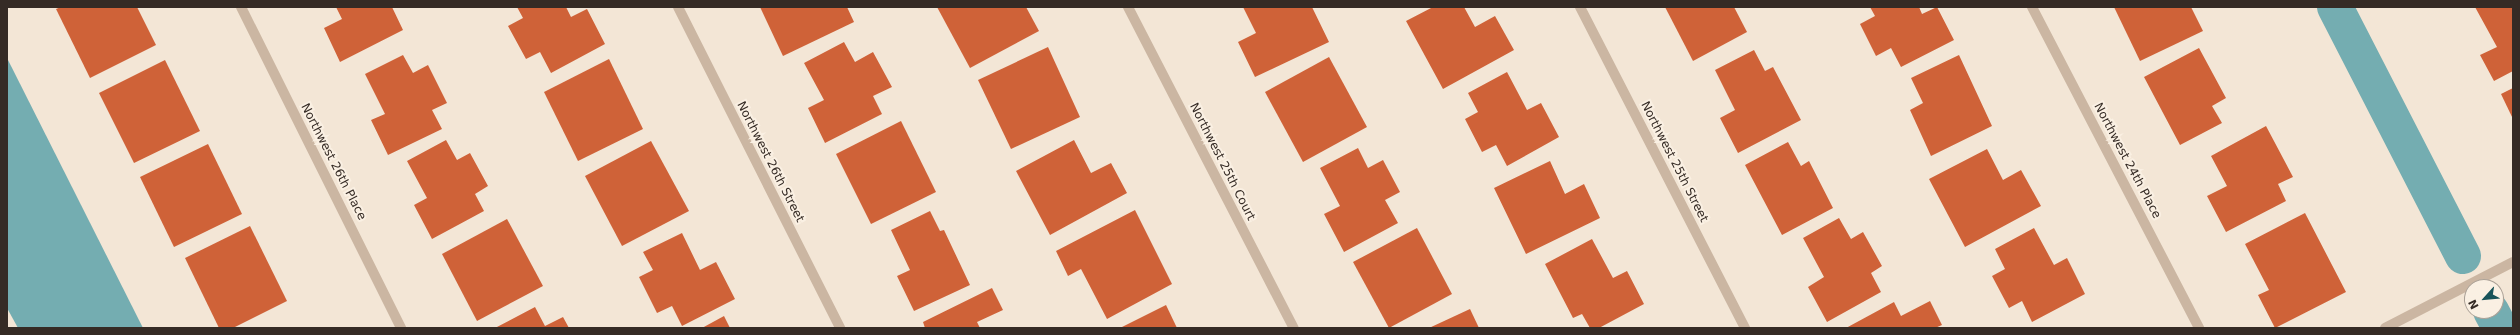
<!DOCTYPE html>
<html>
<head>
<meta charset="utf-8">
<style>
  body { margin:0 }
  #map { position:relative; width:2520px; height:335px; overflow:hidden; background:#f3e6d6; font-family:"DejaVu Sans",sans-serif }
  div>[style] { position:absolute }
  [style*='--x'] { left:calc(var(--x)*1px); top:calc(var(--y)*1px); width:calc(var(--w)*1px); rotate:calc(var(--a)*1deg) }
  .water>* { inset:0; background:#74adb1 }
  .canal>* { height:36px; margin:-18px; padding:0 18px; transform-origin:18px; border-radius:18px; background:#74adb1 }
  .building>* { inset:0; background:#cf6238 }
  .minor>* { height:10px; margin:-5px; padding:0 5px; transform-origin:5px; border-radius:5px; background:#cbb6a2 }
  span { translate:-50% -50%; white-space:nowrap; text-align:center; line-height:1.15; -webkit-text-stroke:4px #faf0e3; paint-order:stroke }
  .street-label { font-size:12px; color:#352b25 }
  .frame { position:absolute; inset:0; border:8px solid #352b25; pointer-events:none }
  .north { position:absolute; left:2464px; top:279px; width:40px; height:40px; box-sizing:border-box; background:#faf0e3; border:1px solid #aba197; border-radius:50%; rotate:243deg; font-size:11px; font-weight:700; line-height:16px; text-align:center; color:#352b25 }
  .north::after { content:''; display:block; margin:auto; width:14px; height:18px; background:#185359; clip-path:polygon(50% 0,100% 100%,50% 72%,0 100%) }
</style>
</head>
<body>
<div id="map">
  <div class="water">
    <i style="clip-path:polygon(7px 58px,143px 328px,18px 328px,7px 308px)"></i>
  </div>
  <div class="canal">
    <i style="--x:2335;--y:7;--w:280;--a:62.8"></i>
    <i style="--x:2491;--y:311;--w:19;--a:62"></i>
  </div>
  <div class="building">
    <i style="clip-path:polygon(61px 7px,137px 7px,156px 45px,90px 78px,56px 9px)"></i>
    <i style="clip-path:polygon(336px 7px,392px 7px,403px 30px,340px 62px,324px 28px,342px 19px)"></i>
    <i style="clip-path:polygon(517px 7px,566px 7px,571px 17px,587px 9px,605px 44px,551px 73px,540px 52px,526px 59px,508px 26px,523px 18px)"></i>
    <i style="clip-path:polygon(760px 7px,847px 7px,854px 22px,783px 56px)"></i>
    <i style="clip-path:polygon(937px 7px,1026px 7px,1039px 31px,970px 68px)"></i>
    <i style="clip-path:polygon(1243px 7px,1312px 7px,1329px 42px,1255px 77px,1238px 42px,1256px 33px)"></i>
    <i style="clip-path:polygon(1433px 7px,1464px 7px,1475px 27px,1495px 16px,1514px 50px,1443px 89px,1406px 21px)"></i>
    <i style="clip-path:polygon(1665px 7px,1734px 7px,1747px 32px,1693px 61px)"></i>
    <i style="clip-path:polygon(1870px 7px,1919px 7px,1922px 14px,1937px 7px,1954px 40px,1901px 67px,1891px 48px,1876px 56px,1860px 24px,1875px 16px)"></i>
    <i style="clip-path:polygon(2114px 7px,2191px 7px,2203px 31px,2140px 61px)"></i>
    <i style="clip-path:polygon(2475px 7px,2513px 7px,2513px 71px,2494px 81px,2480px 55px,2497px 47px)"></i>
    <i style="clip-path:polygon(844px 42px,855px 62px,873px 52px,892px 87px,873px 96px,882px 114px,825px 143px,808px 108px,824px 100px,804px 63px)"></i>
    <i style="clip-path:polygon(1048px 47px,1080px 117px,1011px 149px,978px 80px)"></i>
    <i style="clip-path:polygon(2199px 48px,2226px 98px,2212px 106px,2222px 123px,2180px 145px,2144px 77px)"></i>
    <i style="clip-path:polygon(1754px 50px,1765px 71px,1773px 67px,1801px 120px,1738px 153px,1720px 118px,1735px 110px,1715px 70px)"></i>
    <i style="clip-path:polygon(403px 55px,413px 73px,428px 65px,447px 103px,432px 110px,442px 129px,388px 155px,371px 120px,385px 114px,365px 74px)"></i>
    <i style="clip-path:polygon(1959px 55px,1992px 126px,1931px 156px,1910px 110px,1923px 103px,1911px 78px)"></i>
    <i style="clip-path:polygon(1329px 57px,1367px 127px,1303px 162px,1265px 92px)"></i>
    <i style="clip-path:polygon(609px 59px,643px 129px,578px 161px,544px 92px)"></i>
    <i style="clip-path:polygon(165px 60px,200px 131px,134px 163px,99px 93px)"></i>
    <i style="clip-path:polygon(1507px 72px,1527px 110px,1541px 103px,1559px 137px,1507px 166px,1496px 145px,1482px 152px,1465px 119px,1478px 112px,1468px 93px)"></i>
    <i style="clip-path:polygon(2513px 88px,2513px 119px,2501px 94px)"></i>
    <i style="clip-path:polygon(901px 121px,936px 192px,871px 224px,836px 154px)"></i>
    <i style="clip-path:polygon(2266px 126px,2293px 177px,2278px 184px,2286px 201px,2226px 232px,2207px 196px,2227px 186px,2211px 156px)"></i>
    <i style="clip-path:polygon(446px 140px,457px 160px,470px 153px,488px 186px,475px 194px,484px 211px,432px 239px,414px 205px,427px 198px,407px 161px)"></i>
    <i style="clip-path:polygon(1074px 140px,1091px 173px,1111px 163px,1127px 193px,1050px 235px,1016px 171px)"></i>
    <i style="clip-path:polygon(651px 141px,689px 211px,622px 246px,585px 176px)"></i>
    <i style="clip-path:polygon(1788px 142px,1801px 166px,1809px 161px,1833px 208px,1782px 235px,1745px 165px)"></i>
    <i style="clip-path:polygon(208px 144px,242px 214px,174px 247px,140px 177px)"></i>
    <i style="clip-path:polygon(1358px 148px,1368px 168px,1383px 160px,1400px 192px,1385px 200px,1398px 223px,1344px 252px,1324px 214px,1340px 206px,1320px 168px)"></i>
    <i style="clip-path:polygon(1987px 149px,2003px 180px,2021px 170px,2041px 206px,1965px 247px,1929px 179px)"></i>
    <i style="clip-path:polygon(1550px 161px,1565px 194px,1584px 184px,1600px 218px,1526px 254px,1494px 188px)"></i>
    <i style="clip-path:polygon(1135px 210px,1172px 284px,1107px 319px,1081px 269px,1068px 276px,1056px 251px)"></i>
    <i style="clip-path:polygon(930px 211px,940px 231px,944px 230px,970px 285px,914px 311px,897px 276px,910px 270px,891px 230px)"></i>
    <i style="clip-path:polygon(2305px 213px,2346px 292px,2275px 328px,2258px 295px,2269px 290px,2245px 244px)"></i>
    <i style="clip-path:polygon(1839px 218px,1851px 239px,1863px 232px,1882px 266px,1871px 273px,1881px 292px,1827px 322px,1808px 287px,1824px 277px,1803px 238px)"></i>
    <i style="clip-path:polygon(507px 219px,543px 286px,477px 321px,442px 254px)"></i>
    <i style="clip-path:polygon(250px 226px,287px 301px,233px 328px,219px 328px,185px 258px)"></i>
    <i style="clip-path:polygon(1417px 228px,1452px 294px,1389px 328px,1353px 262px)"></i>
    <i style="clip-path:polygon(2034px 228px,2054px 265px,2067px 258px,2085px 294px,2032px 322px,2022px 301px,2009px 308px,1992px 276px,2005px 269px,1995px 249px)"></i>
    <i style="clip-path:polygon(682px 233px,700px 270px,716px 262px,735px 299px,682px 326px,672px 306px,657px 313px,639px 277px,653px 270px,643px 252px)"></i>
    <i style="clip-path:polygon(1592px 239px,1613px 278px,1627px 271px,1644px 304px,1599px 328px,1590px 328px,1582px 314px,1573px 318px,1545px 264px)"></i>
    <i style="clip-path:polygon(992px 288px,1003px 310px,977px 322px,980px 328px,925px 328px,923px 322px)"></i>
    <i style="clip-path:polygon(1930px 301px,1942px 325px,1935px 328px,1846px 328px,1894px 302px,1901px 316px)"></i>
    <i style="clip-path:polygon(1166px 305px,1177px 328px,1120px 328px)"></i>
    <i style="clip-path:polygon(535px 307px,545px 326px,563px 317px,569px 328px,495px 328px)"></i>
    <i style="clip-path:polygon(1470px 309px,1479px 328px,1429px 328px)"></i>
    <i style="clip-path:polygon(724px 316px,730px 328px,702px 328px)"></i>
  </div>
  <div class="minor">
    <i style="--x:241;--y:7;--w:359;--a:63.5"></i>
    <i style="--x:678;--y:7;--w:360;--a:63.2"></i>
    <i style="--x:1128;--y:7;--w:361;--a:62.7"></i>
    <i style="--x:1580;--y:7;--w:361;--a:62.8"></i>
    <i style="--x:2032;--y:7;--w:362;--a:62.5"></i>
    <i style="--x:2385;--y:328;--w:144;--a:-27.3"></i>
  </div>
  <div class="street-label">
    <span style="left:2127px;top:161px;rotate:62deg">Northwest 24th Place</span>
    <span style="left:333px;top:162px;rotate:63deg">Northwest 26th Place</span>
    <span style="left:770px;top:162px;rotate:63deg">Northwest 26th Street</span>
    <span style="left:1222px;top:162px;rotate:63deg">Northwest 25th Court</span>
    <span style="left:1674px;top:162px;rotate:63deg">Northwest 25th Street</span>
  </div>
  <div class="frame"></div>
  <div class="north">N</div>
</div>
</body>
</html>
